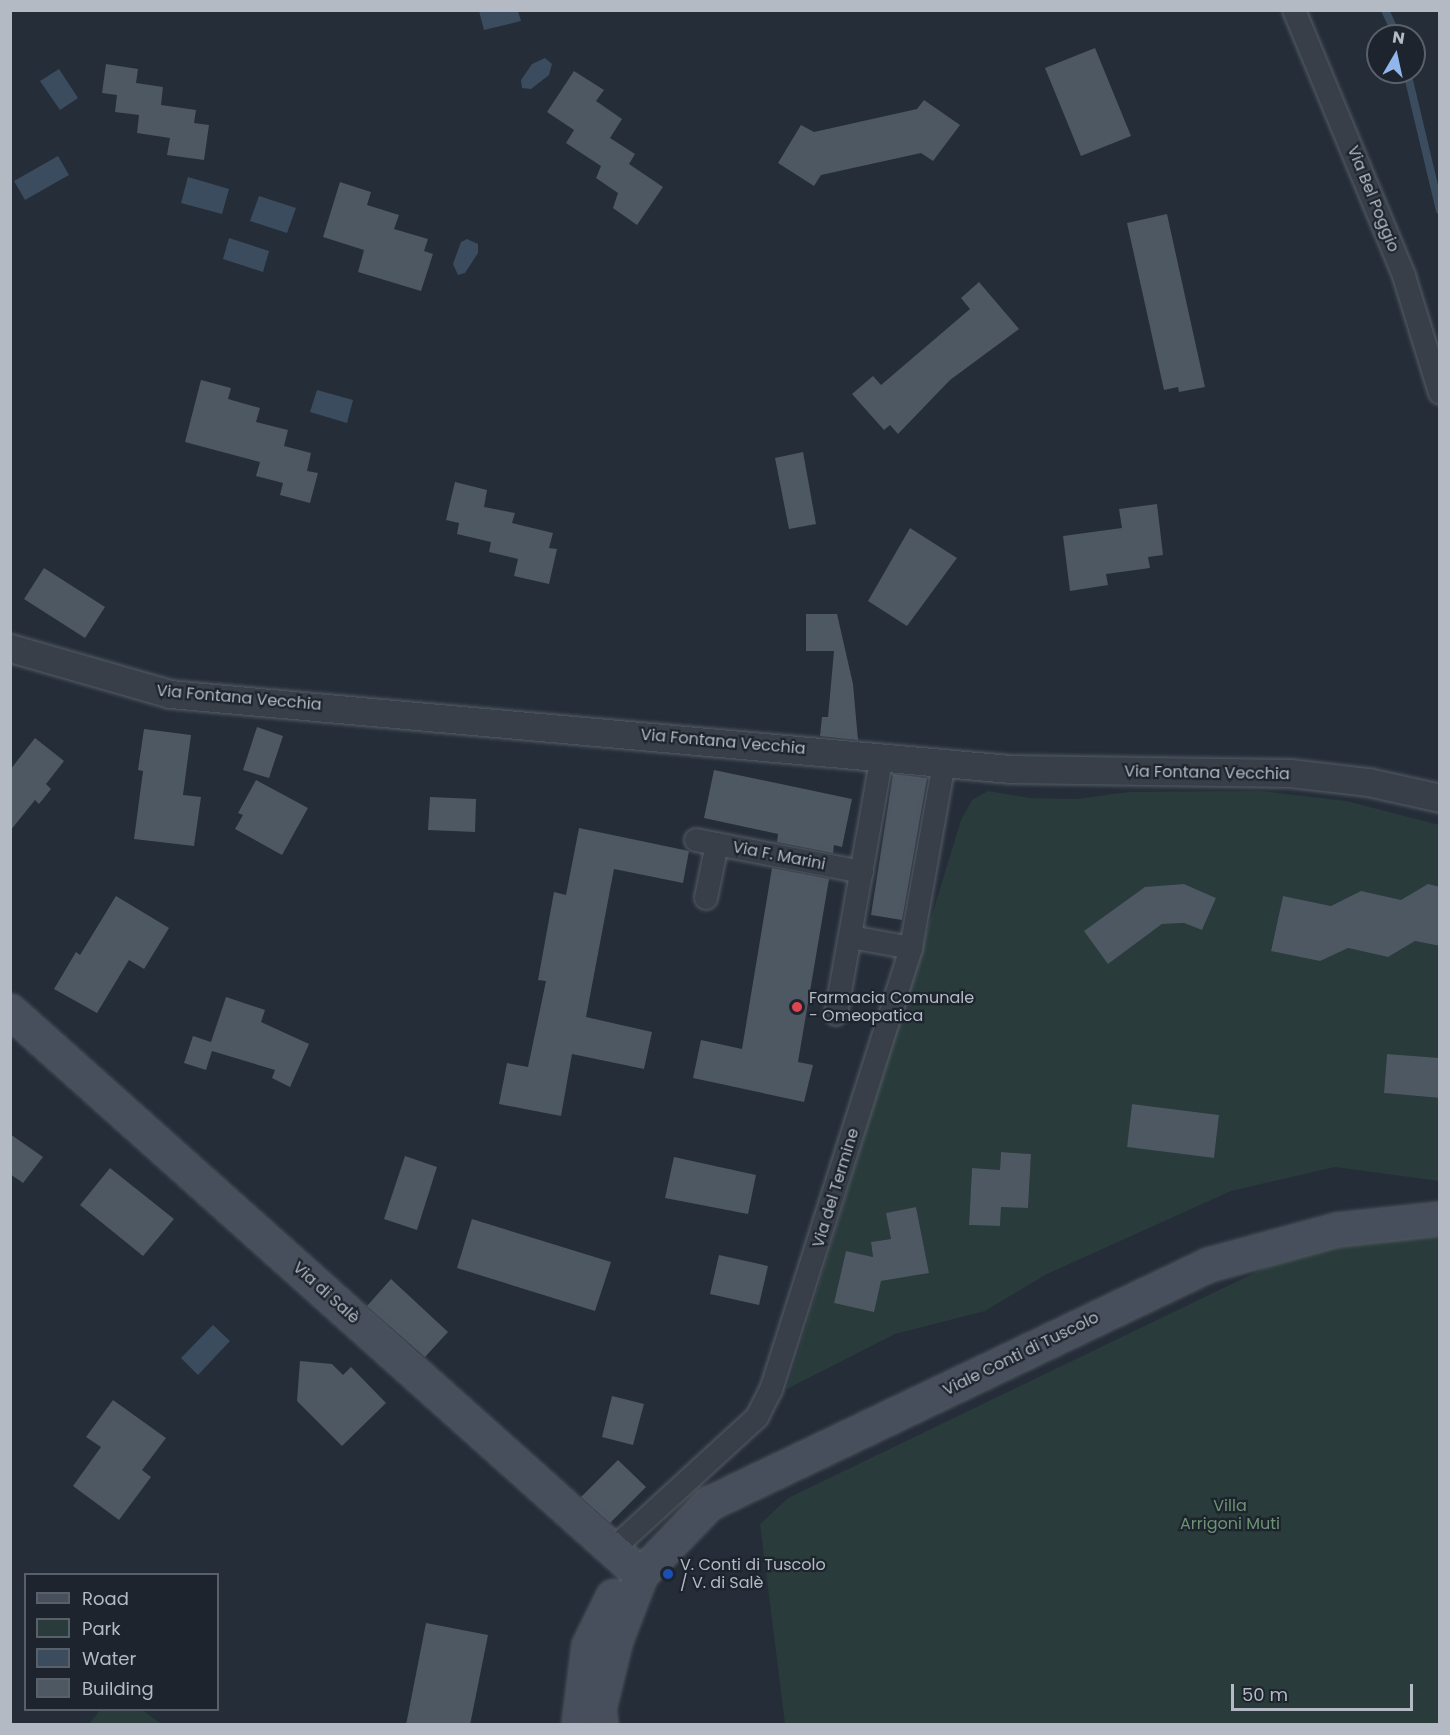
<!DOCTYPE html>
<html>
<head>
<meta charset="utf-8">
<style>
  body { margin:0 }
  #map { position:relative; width:1450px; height:1735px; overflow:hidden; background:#242d38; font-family:Poppins,sans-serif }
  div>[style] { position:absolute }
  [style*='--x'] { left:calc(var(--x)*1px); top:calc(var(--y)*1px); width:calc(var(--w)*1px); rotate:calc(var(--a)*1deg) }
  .green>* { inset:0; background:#293b3b }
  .water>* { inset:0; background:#3c4c5f }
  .stream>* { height:8px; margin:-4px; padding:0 4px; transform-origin:4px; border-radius:4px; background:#3c4c5f }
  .building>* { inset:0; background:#4d5863 }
  .roads { filter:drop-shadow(0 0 2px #565d66) drop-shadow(0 0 2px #565d66) }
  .minor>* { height:22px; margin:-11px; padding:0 11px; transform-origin:11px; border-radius:11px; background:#383f49 }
  .tertiary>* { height:27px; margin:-13.5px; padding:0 13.5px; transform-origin:13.5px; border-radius:13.5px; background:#383f49 }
  .secondary>* { height:32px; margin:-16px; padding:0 16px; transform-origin:16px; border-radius:16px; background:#464f5b }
  .dots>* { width:16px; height:16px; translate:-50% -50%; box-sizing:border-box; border:3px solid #1d242d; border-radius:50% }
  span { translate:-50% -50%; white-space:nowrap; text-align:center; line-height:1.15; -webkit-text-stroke:4.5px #1d242d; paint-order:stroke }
  .street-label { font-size:16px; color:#b3bac4 }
  .poi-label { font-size:16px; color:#b3bac4 }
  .left { translate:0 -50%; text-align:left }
  .park-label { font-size:16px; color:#6d9374 }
  .frame { position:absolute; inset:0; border:12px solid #b3bac4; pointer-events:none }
  .legend { position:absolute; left:24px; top:1573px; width:195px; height:138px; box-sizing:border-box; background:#1d242d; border:2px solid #596069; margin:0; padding:8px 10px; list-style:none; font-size:18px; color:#b3bac4 }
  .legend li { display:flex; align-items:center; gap:12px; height:30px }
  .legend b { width:30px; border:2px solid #596069 }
  .north { position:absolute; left:1366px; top:24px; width:60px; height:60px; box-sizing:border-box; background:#1d242d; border:2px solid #596069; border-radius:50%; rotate:9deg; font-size:16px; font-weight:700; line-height:24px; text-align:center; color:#b3bac4 }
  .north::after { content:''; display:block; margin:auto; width:21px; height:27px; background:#90b6ec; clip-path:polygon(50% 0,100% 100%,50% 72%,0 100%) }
  .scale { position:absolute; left:1231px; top:1684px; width:182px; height:27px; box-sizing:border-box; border:3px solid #b3bac4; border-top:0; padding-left:8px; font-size:18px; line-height:21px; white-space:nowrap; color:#b3bac4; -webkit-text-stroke:4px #1d242d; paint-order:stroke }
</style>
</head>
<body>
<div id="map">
  <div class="green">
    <i style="clip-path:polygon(evenodd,988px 791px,1030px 798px,1077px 799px,1128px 792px,1261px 791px,1347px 801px,1439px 825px,1439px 887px,1401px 900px,1331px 906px,1283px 896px,1271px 950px,1348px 948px,1388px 957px,1415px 941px,1439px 946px,1439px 1058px,1387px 1054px,1384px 1093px,1439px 1098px,1439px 1181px,1335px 1167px,1231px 1191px,1047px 1274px,985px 1311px,895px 1334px,787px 1389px,961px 820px,972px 800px,988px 791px,1184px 884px,1216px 898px,1202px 930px,1184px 923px,1162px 924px,1108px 964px,1184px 884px,988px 791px,1132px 1104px,1219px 1115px,1214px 1158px,1127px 1147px,1132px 1104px,988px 791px,1001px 1152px,1031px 1154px,1028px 1208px,1001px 1207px,1000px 1226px,969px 1225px,972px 1169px,1000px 1170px,1001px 1152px,988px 791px,916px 1207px,929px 1273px,881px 1281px,834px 1303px,846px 1251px,873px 1257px,871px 1242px,891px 1239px,887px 1213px,916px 1207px)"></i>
    <i style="clip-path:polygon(1412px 1236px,1439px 1237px,1439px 1724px,785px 1724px,760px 1524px,788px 1498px,1271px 1265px,1319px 1249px)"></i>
    <i style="clip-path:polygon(100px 1710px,142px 1710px,162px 1724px,89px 1724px)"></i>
  </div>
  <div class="water">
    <i style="clip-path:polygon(479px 11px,518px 11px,521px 21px,484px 30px)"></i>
    <i style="clip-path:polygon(545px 58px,552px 64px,549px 75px,531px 89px,522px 88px,521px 80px,532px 64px)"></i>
    <i style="clip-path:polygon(59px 69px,78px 98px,60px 110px,40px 81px)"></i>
    <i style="clip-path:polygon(58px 156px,69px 175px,25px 200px,14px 181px)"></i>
    <i style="clip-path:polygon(188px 177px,229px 189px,222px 214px,181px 203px)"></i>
    <i style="clip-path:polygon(259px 196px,296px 208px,287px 233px,250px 221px)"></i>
    <i style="clip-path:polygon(229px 238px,269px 251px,263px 272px,223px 259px)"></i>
    <i style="clip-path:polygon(467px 239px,478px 244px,478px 253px,465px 273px,458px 275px,453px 264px,461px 242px)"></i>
    <i style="clip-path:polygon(317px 390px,353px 400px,347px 423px,310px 412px)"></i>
    <i style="clip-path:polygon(213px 1325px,230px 1341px,198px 1375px,181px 1358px)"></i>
  </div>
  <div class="stream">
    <i style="--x:1385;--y:10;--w:29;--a:65"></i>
    <i style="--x:1407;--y:72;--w:142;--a:76.6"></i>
  </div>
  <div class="building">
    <i style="clip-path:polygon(1095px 48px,1131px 136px,1081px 156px,1045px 68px)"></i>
    <i style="clip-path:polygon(106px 64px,138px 69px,136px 83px,163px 87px,161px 105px,196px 110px,194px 123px,209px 125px,204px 160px,167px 155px,170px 138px,137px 133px,139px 115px,115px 112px,117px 95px,102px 93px)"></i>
    <i style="clip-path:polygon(574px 71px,604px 90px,596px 101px,622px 119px,610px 138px,635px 154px,629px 164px,663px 187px,637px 225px,613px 208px,618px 193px,596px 178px,601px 166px,566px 143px,574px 130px,547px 112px)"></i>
    <i style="clip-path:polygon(924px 100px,960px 125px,933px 161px,921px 153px,821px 175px,814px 186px,778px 163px,801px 125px,814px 132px,917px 109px)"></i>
    <i style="clip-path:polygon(340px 182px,371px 192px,367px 205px,399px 215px,394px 229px,428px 239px,424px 251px,433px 254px,421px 291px,358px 272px,364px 250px,323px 237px)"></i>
    <i style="clip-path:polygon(1167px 214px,1205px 387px,1179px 392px,1178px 387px,1164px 390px,1127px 223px)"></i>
    <i style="clip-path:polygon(979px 282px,1019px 329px,950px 380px,898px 434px,890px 425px,884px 430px,852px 394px,873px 376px,881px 385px,970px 309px,961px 298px)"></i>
    <i style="clip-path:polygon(201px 380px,231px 388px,228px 399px,260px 408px,256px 422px,288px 430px,284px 446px,311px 453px,307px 471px,318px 473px,310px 503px,280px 495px,283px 483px,256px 476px,260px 462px,185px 442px)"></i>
    <i style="clip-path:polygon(803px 452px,816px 524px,789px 529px,775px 458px)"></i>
    <i style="clip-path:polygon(455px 482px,487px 490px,484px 507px,515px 513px,512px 523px,553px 533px,549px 548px,557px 549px,549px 584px,514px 576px,518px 559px,489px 552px,491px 542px,457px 534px,459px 523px,446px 520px)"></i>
    <i style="clip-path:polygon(1157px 504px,1163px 555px,1148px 557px,1150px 568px,1106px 574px,1108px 585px,1070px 591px,1063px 536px,1122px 528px,1119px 509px)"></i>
    <i style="clip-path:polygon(910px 528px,957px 558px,907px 626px,868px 601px)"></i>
    <i style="clip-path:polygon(44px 568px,105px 607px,85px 638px,24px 599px)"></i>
    <i style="clip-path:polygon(806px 614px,837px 614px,853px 684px,858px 740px,820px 736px,822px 717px,828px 717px,834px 651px,806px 651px)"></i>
    <i style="clip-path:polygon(257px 727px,283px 736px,269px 778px,243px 770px)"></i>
    <i style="clip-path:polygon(144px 729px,191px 735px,183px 795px,201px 797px,194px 846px,134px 839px,143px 771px,138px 770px)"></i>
    <i style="clip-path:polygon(35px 738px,64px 761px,46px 784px,51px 789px,39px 804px,35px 800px,10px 831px,10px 770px)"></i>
    <i style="clip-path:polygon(714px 770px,852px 799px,842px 847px,834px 845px,833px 853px,777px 842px,778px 834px,704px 818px)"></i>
    <i style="clip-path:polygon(893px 774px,927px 778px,902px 920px,871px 915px)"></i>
    <i style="clip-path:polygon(256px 780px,308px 808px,282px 855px,235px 829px,243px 815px,238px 813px)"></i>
    <i style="clip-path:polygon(430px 797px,476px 799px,475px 832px,428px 830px)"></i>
    <i style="clip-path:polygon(579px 828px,689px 851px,683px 883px,614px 869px,586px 1017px,652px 1032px,644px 1069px,572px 1054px,561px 1116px,499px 1104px,507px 1063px,528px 1067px,546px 981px,538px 980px,554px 892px,566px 895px)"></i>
    <i style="clip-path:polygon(772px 868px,829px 879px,798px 1062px,813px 1065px,804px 1102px,693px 1078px,701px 1040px,742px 1049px)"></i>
    <i style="clip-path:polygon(1184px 884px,1216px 898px,1202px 930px,1184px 923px,1162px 924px,1108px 964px,1084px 931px,1145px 887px)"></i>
    <i style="clip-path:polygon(1428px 884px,1440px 887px,1440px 946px,1415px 941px,1388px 957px,1348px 948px,1320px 961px,1271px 951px,1283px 896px,1331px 906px,1361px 891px,1401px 900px)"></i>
    <i style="clip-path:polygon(116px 896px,169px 928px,144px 969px,129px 960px,97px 1013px,54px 989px,76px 952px,80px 955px)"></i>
    <i style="clip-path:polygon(226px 997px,265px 1010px,261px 1022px,309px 1044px,290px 1087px,272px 1078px,275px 1070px,212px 1051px,206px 1070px,184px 1063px,193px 1036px,211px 1042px)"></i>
    <i style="clip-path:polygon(1387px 1054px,1440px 1058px,1440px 1098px,1384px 1093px)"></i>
    <i style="clip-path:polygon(1132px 1104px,1219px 1115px,1214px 1158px,1127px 1147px)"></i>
    <i style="clip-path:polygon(10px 1134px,43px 1157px,23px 1183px,10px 1174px)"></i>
    <i style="clip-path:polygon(1001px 1152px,1031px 1154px,1028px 1208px,1001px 1207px,1000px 1226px,969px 1225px,972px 1168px,1000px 1170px)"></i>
    <i style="clip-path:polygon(405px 1156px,437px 1167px,417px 1230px,384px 1219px)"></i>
    <i style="clip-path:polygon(674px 1157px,756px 1175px,748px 1214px,665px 1198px)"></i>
    <i style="clip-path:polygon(110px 1168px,174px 1219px,143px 1256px,80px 1205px)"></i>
    <i style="clip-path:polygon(916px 1207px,929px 1273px,881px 1281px,874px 1312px,834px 1303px,846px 1251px,873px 1257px,871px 1242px,891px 1239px,886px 1213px)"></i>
    <i style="clip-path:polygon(472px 1219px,611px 1262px,595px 1311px,457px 1268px)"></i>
    <i style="clip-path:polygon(719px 1255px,768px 1266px,759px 1305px,710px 1294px)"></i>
    <i style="clip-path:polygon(391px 1279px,448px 1332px,425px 1357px,367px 1306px)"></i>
    <i style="clip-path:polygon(300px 1361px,332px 1364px,343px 1375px,351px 1367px,386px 1403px,342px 1446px,297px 1401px)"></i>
    <i style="clip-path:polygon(612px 1396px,644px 1404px,633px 1445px,602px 1437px)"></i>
    <i style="clip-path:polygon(113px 1400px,166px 1438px,142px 1470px,151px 1477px,119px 1520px,73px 1486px,101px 1447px,86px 1437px)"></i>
    <i style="clip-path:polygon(618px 1460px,646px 1487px,610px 1523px,581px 1497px)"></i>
    <i style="clip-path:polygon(426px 1623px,488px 1635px,470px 1725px,406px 1725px)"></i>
  </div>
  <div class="roads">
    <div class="minor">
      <i style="--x:1294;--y:10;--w:288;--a:67.5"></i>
      <i style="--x:1404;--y:276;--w:122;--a:72.9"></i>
      <i style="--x:696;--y:840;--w:169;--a:10.9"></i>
      <i style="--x:706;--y:898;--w:55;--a:-78.5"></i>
      <i style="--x:851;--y:937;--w:61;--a:10.4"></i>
      <i style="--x:836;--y:1014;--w:262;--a:-79.9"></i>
      <i style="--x:612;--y:1550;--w:197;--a:-42.5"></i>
      <i style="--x:757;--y:1417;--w:30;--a:-63"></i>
      <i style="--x:771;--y:1390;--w:464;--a:-72.4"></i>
      <i style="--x:911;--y:948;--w:188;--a:-79.9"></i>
    </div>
    <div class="tertiary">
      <i style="--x:10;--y:648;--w:166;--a:16"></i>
      <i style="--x:170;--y:694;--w:844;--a:5.1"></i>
      <i style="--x:1011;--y:769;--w:279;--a:0.8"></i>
      <i style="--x:1290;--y:773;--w:79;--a:6.6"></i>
      <i style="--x:1368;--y:782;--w:74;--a:12.5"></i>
    </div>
    <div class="secondary">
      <i style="--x:10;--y:1011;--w:846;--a:41.79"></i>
      <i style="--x:579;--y:1724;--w:79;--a:-82.7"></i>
      <i style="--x:589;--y:1646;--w:55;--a:-63.9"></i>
      <i style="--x:601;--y:1724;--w:15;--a:-98"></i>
      <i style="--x:599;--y:1709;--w:71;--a:-76.2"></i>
      <i style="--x:616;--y:1640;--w:70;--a:-69"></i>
      <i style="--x:641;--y:1575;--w:98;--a:-46.2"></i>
      <i style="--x:709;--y:1504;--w:554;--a:-25.55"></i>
      <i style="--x:1209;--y:1265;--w:133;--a:-15.3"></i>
      <i style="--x:1337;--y:1230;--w:104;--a:-6.1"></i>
    </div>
  </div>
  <div class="dots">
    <i style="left:797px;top:1007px;background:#e0444e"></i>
    <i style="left:668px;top:1574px;background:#1a4fb4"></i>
  </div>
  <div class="street-label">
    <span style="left:1373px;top:199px;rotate:68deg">Via Bel Poggio</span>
    <span style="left:239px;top:698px;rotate:5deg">Via Fontana Vecchia</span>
    <span style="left:723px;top:742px;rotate:5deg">Via Fontana Vecchia</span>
    <span style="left:1207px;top:773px;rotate:1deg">Via Fontana Vecchia</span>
    <span style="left:779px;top:856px;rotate:11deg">Via F. Marini</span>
    <span style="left:836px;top:1188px;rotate:-73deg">Via del Termine</span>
    <span style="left:326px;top:1293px;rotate:42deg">Via di Salè</span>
    <span style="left:1021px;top:1354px;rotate:-26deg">Viale Conti di Tuscolo</span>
  </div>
  <div class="poi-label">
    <span class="left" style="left:809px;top:1007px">Farmacia Comunale<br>- Omeopatica</span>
    <span class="left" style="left:680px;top:1574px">V. Conti di Tuscolo<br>/ V. di Salè</span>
  </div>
  <div class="park-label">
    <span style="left:1230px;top:1515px">Villa<br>Arrigoni Muti</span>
  </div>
  <div class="frame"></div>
  <ul class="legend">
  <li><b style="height:8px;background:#464f5b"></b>Road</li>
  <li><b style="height:16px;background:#293b3b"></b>Park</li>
  <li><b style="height:16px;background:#3c4c5f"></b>Water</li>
  <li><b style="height:16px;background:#4d5863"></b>Building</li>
  </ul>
  <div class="north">N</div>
  <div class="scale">50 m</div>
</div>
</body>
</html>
